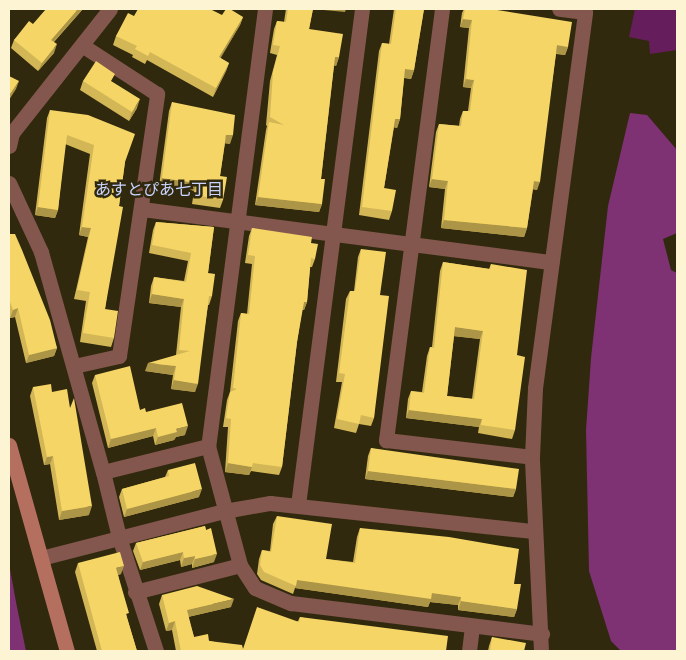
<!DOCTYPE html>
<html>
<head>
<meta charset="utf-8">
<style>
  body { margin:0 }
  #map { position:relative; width:686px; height:660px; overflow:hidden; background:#31290e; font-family:"PT Sans Narrow","Noto Sans JP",sans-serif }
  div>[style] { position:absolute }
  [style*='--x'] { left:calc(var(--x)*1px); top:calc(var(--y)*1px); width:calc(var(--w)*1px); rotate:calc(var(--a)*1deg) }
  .green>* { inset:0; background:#661d5c }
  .forest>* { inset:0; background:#7e3173 }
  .street>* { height:15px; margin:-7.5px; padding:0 7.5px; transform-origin:7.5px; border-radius:7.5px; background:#83574d }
  .secondary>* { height:15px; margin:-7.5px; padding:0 7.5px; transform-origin:7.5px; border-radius:7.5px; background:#b56f5f }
  .wall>* { inset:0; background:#d3b757 }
  .shaded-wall>* { inset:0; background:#ac9547 }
  .building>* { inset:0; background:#f5d565 }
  span { translate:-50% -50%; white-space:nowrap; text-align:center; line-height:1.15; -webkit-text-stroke:5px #31290e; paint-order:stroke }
  .neighbourhood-label { font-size:16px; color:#c9d4ff }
  .frame { position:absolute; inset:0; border:10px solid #fdf4d4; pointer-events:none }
</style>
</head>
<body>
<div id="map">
  <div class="green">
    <i style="clip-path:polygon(635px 9px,677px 9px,677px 50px,650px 54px,649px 41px,629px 37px)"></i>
  </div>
  <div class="forest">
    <i style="clip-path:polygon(630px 113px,647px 115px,677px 150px,677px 233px,663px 239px,671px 270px,677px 273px,677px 651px,621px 651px,611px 641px,589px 571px,586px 430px,591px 358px,608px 206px)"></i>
    <i style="clip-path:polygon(9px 564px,16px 602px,26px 651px,9px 651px)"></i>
  </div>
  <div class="street">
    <i style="--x:265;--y:9;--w:441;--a:97.4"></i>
    <i style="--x:208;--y:446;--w:123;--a:74.9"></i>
    <i style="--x:240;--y:565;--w:27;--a:57"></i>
    <i style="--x:255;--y:588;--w:39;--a:23"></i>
    <i style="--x:291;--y:603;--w:253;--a:7"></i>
    <i style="--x:442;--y:9;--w:435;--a:97.4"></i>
    <i style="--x:386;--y:440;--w:147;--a:6.6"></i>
    <i style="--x:9;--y:146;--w:13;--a:-77"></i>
    <i style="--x:12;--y:133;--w:158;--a:-51.7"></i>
    <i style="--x:9;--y:183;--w:76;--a:65.1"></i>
    <i style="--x:41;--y:252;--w:229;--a:74.3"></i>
    <i style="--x:103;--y:472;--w:108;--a:-13.9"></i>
    <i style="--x:142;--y:209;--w:413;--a:7.4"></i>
    <i style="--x:74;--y:366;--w:46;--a:-12.5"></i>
    <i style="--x:119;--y:356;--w:265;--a:-81.7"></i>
    <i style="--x:157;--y:94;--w:88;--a:-147"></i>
    <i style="--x:103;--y:472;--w:67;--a:76.2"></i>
    <i style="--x:119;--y:537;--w:120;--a:72"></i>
    <i style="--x:298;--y:505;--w:500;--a:-82.65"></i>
    <i style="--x:41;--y:558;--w:189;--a:-14.4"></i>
    <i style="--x:224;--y:511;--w:47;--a:-9.9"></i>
    <i style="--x:270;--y:503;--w:265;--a:6.1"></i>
    <i style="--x:135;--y:592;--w:108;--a:-14.4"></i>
    <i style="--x:469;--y:651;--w:25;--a:-83"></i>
    <i style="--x:541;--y:651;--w:194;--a:-92.7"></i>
    <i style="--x:532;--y:457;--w:69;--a:-87.5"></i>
    <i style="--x:535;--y:388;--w:379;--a:-82.4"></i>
    <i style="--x:585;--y:12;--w:26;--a:-173"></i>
  </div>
  <div class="secondary">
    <i style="--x:9;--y:445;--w:214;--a:74.3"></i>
  </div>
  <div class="wall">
    <i style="clip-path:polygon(83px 9px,54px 42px,54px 53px,38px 71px,11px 48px,14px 40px,33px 24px)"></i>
    <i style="clip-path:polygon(286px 9px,313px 9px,309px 29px,339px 57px,336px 66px,334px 65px,321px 179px,322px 204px,319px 212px,255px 205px,266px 130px,267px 126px,266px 125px,270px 81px,277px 55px,270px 53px,274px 29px,277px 21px,284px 22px)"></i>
    <i style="clip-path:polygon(394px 9px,424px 9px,414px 70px,411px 79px,404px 78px,400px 119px,397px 128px,394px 127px,384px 188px,392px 211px,389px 220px,359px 215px,379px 51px,382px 43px,389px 44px)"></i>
    <i style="clip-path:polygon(464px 9px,491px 9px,568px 47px,565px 55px,556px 54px,537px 190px,533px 189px,527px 228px,524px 237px,441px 228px,445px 189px,429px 187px,436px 132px,439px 124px,459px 126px,460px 119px,463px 111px,468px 111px,471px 88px,463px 87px,469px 28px,460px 27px,462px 13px)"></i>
    <i style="clip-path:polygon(222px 15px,243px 17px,240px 25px,220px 58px,229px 63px,226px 71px,213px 97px,147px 60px,145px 64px,132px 57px,133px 55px,113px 45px,116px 36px,134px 16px)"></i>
    <i style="clip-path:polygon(83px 81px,112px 82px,137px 108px,129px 121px,80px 90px)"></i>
    <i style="clip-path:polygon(172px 102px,230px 144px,225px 143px,220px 176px,223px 200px,220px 208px,192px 204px,194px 191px,159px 186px,169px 111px)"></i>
    <i style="clip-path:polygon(50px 110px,125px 162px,105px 309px,114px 338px,111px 347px,80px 342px,86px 301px,74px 299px,88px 237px,79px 235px,90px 154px,65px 144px,58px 210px,55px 218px,35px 215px,47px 118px)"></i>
    <i style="clip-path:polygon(156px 222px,214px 227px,208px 273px,212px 296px,209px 305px,208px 305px,195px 392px,171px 389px,173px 375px,145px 371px,176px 355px,181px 307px,149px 303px,151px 286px,154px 277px,184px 281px,188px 261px,149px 253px,153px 230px)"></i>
    <i style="clip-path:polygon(252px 228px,311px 243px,315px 259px,312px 267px,310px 267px,307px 302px,304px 310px,302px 310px,297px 342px,282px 467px,279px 475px,251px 471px,249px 475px,225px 472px,228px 427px,223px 427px,227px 400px,230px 392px,238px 321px,241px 313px,247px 314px,252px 264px,245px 263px,249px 236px)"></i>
    <i style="clip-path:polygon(9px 234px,57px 348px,54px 356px,26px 363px,15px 317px,10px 318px,9px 315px)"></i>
    <i style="clip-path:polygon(361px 249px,380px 295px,374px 418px,371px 426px,359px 424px,356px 433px,334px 428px,342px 382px,336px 382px,346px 299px,350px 291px,354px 291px,358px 257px)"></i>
    <i style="clip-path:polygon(evenodd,443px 262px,489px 269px,491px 264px,517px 355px,515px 430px,512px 439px,478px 433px,479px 427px,406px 418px,408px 399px,411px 391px,422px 392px,427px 356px,430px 347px,432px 347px,440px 271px,443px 262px,454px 336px,480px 339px,472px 399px,447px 396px,454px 336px)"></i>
    <i style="clip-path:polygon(95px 375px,140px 410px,146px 412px,185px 435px,176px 437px,174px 440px,155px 445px,153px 436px,108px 448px,92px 383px)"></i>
    <i style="clip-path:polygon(33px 387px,52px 392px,70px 408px,89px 515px,59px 520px,50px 464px,44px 465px,30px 396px)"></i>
    <i style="clip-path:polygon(371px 448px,516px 489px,513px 497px,365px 479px,368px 456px)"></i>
    <i style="clip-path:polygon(168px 470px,199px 497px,124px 517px,119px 497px,122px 489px,165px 477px)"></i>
    <i style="clip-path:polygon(277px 516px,326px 559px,353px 562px,357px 537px,360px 528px,514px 584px,517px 609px,514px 617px,458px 610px,458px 605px,430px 602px,428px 607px,295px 588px,293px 594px,261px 580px,257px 574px,259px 559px,262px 550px,270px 551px,273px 524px)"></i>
    <i style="clip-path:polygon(205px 526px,214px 562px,192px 568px,192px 564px,181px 567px,180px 560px,140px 570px,133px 551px,136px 543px)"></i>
    <i style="clip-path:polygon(78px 563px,121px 574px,118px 575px,127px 618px,137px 651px,97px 651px,75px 572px)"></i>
    <i style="clip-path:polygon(162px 595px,231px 607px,188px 617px,194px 637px,243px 649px,298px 621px,300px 617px,446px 651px,176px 651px,172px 630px,166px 631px,159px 604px)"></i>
    <i style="clip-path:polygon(492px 637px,524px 651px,488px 651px,489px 646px)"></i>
  </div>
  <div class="shaded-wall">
    <i style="clip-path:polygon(78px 9px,83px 9px,48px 48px,51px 40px)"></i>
    <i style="clip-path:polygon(313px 9px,346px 9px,345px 12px)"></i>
    <i style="clip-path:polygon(243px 17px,240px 25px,216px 66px,219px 57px)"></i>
    <i style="clip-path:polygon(463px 19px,472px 20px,469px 28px,460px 27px)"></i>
    <i style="clip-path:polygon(57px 44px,54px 53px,38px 71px,42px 63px)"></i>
    <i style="clip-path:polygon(557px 45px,568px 47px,565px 55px,554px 53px)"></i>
    <i style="clip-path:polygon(335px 57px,339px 57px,336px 66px,332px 65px)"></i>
    <i style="clip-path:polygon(229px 63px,226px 71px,213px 97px,216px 88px)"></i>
    <i style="clip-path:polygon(405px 69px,414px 70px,411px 79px,402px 77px)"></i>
    <i style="clip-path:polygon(466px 79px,474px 80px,471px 88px,463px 87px)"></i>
    <i style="clip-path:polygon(19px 81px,16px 89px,9px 100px,9px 96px)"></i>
    <i style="clip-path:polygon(140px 99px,137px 108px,129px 121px,132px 112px)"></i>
    <i style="clip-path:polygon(395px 119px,400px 119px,397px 128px,392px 127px)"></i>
    <i style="clip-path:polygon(226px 135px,233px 135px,230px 144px,223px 143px)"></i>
    <i style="clip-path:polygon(162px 178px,197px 183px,194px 191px,159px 186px)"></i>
    <i style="clip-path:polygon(432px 179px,448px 181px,445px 189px,429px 187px)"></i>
    <i style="clip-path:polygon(534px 181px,540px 182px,537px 190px,531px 189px)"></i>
    <i style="clip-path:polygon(258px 197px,322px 204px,319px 212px,255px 205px)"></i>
    <i style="clip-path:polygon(38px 207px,58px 210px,55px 218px,35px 215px)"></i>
    <i style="clip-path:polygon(444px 220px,527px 228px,524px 237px,441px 228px)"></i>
    <i style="clip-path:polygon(82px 227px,91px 228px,88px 237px,79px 235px)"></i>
    <i style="clip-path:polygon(152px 294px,184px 299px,181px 307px,149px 303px)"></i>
    <i style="clip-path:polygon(304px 302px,307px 302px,304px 310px,301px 310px)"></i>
    <i style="clip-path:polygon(18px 308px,15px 317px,10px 318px,13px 310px)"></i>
    <i style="clip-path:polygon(455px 327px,483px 331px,480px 339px,452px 336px)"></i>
    <i style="clip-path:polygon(57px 348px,54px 356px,26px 363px,29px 355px)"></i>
    <i style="clip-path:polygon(148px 363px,176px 366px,173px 375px,145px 371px)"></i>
    <i style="clip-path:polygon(174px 380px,198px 384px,195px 392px,171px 389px)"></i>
    <i style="clip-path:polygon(409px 410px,482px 419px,479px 427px,406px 418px)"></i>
    <i style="clip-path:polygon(188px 426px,185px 435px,176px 437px,174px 440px,155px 445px,158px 437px,176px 429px)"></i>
    <i style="clip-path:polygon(156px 428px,153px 436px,108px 448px,111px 439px)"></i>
    <i style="clip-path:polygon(53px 456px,50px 464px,44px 465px,47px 457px)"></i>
    <i style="clip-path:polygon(228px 463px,252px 467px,249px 475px,225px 472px)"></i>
    <i style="clip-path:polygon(368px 471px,516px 489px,513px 497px,365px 479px)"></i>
    <i style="clip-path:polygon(202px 489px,199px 497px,124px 517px,127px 509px)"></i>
    <i style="clip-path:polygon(92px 506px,89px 515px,59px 520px,62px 511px)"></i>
    <i style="clip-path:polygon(183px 552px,180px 560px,140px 570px,143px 562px)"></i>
    <i style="clip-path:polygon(217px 554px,214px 562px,192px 568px,195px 559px)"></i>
    <i style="clip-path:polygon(195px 556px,192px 564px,181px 567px,184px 558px)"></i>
    <i style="clip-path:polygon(124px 566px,121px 574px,113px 576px,116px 568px)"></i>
    <i style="clip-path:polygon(297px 580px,432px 593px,461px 597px,458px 605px,430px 602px,428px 607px,295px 588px)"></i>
    <i style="clip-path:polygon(234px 599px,231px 607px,183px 618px,187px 610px)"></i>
    <i style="clip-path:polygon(461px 601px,517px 609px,514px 617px,458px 610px)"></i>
    <i style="clip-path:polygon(175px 621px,172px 630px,166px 631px,169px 623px)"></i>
  </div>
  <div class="building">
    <i style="clip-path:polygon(46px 9px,78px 9px,51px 40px,57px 44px,42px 63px,14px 40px,29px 21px,33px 24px)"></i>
    <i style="clip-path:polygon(138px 9px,210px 9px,222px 15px,226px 9px,230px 9px,243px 17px,219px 57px,229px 63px,216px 88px,150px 52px,148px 56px,135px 49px,137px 46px,116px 36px,128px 13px,134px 16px)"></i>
    <i style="clip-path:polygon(288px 9px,313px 9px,309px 29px,343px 34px,339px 57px,335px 57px,321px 179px,325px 179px,322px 204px,258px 197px,269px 122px,284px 125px,270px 117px,273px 72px,280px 46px,273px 45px,277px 21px,286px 22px)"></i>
    <i style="clip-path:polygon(396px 9px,424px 9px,414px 70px,405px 69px,400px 119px,395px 119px,384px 188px,396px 190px,392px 211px,362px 207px,382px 43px,391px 44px)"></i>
    <i style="clip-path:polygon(465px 9px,491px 9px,572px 22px,568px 47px,557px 45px,540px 182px,534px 181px,527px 228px,444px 220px,448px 181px,432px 179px,439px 124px,461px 126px,463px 111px,470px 111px,474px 80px,466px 79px,472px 20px,463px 19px)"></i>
    <i style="clip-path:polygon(96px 61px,115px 74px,111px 81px,140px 99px,132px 112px,83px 81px)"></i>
    <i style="clip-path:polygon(9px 76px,19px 81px,9px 96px)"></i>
    <i style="clip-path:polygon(172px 102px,235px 115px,233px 135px,226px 135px,220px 176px,227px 177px,223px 200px,195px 195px,197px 183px,162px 178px)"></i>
    <i style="clip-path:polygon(50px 110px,88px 115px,135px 134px,125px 162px,119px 206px,123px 207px,105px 309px,118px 311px,114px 338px,83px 333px,90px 292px,77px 290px,91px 228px,82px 227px,94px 145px,67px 135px,58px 210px,38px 207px)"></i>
    <i style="clip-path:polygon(156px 222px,214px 227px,208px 273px,215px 274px,212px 296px,209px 296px,198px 384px,174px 380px,176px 366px,148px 363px,190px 351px,179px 350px,184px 299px,152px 294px,154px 277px,186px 282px,191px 253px,152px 245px)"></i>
    <i style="clip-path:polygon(252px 228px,312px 237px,311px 243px,318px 244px,315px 259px,311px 258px,307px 302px,304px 302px,297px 342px,282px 467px,253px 463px,252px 467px,228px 463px,231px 419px,226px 418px,230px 392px,237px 389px,233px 388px,241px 313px,249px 314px,255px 256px,248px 255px)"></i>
    <i style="clip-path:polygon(9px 234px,15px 234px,22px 250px,50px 320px,57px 348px,29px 355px,18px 308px,13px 310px,9px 299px)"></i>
    <i style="clip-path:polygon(361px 249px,386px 252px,380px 295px,389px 296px,374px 418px,361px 415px,359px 424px,337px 419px,345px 374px,339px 373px,350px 291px,355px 291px)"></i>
    <i style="clip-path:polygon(evenodd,443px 262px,490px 269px,491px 264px,527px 270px,517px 355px,525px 357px,515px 430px,481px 425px,482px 419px,409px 410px,411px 391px,424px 393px,430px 347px,434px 348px,443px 262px,455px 327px,483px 331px,474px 399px,447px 396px,455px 327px)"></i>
    <i style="clip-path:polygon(130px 366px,140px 410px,145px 408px,146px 412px,182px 403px,188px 426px,176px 429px,177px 432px,158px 437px,156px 428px,111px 439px,95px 375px)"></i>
    <i style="clip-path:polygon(51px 384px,52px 392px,67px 389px,70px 408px,74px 398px,92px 506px,62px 511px,53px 456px,47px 457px,33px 387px)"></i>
    <i style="clip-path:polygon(371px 448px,519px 469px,516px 489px,368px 471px)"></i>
    <i style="clip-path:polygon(195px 463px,202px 489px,127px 509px,122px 489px,169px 476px,168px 470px)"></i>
    <i style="clip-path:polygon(277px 516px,332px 524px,326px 559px,355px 563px,360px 528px,449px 537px,519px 549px,514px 584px,521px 584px,517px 609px,461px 601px,461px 597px,432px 593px,431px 599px,297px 580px,296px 586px,264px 572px,260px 565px,262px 550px,271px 552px)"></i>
    <i style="clip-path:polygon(205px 526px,206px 530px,211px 528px,217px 554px,195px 559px,195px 556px,184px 558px,183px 552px,143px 562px,136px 543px)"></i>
    <i style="clip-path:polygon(120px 552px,124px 566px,116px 568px,129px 613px,126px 614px,137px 651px,102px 651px,78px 563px)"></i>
    <i style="clip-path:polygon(197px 586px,234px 599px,187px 610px,194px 637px,208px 634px,209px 641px,242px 645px,243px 649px,257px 607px,299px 622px,300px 617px,448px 636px,446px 651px,181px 651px,175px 621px,169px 623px,162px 595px)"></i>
    <i style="clip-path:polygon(492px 637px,526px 643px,524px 651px,490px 651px)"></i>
  </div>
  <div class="neighbourhood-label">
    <span style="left:159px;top:189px">あすとぴあ七丁目</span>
  </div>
  <div class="frame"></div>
</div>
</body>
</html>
